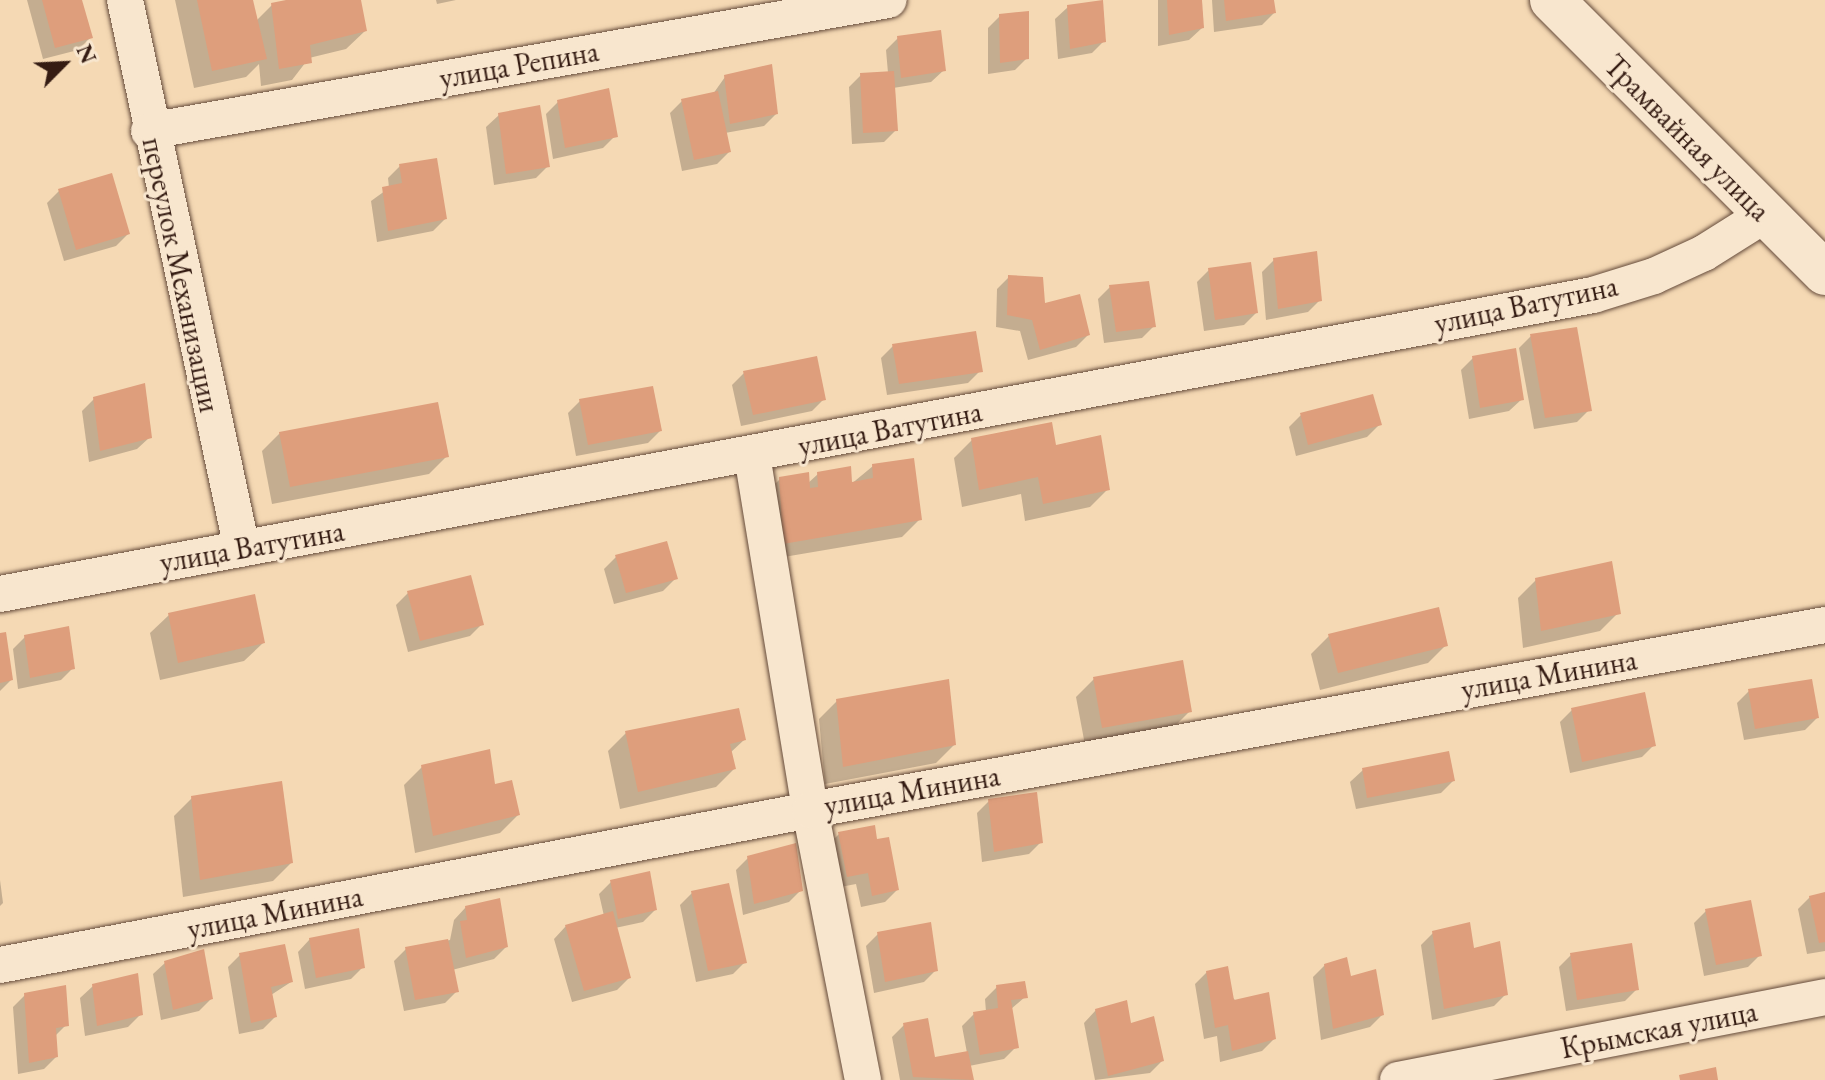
<!DOCTYPE html>
<html>
<head>
<meta charset="utf-8">
<style>
  body { margin:0 }
  #map { position:relative; width:1825px; height:1080px; overflow:hidden; background:#f5d9b4; font-family:"EB Garamond",serif }
  div>[style] { position:absolute }
  [style*='--x'] { left:calc(var(--x)*1px); top:calc(var(--y)*1px); width:calc(var(--w)*1px); rotate:calc(var(--a)*1deg) }
  .shadow>* { inset:0; background:#0003 }
  .building>* { inset:0; background:#de9e7c }
  .roads { filter:drop-shadow(0 0 2px #654b3b) drop-shadow(0 0 2px #654b3b) }
  .street>* { height:36px; margin:-18px; padding:0 18px; transform-origin:18px; border-radius:18px; background:#f8e6ce }
  .secondary>* { height:44px; margin:-22px; padding:0 22px; transform-origin:22px; border-radius:22px; background:#f8e6ce }
  span { translate:-50% -50%; white-space:nowrap; text-align:center; line-height:1.15; -webkit-text-stroke:6px #f8e6ce; paint-order:stroke }
  .street-label { font-size:30px; color:#351c13 }
  .north { position:absolute; left:24px; top:24px; width:80px; height:80px; -webkit-text-stroke:6px #f8e6ce; paint-order:stroke; rotate:66deg; font-size:22px; font-weight:700; line-height:32px; text-align:center; color:#351c13 }
  .north::after { content:''; display:block; margin:auto; width:28px; height:36px; background:#351c13; clip-path:polygon(50% 0,100% 100%,50% 72%,0 100%) }
</style>
</head>
<body>
<div id="map">
  <div class="shadow">
    <i style="clip-path:polygon(27px 0,80px 0,90px 38px,78px 50px,43px 59px)"></i>
    <i style="clip-path:polygon(175px 0,251px 0,256px 21px,272px 5px,295px 0,359px 0,365px 31px,346px 49px,309px 58px,292px 80px,261px 86px,259px 64px,246px 77px,194px 88px)"></i>
    <i style="clip-path:polygon(436px 0,456px 0,437px 4px)"></i>
    <i style="clip-path:polygon(1158px 0,1200px 0,1202px 28px,1189px 40px,1158px 46px)"></i>
    <i style="clip-path:polygon(1212px 0,1272px 0,1274px 13px,1262px 25px,1214px 32px)"></i>
    <i style="clip-path:polygon(1068px 7px,1104px 41px,1092px 53px,1058px 59px,1055px 19px)"></i>
    <i style="clip-path:polygon(1000px 16px,1027px 58px,1015px 70px,988px 74px,988px 28px)"></i>
    <i style="clip-path:polygon(898px 38px,944px 70px,931px 82px,893px 88px,896px 130px,884px 142px,852px 144px,849px 87px,861px 75px,888px 73px,886px 50px)"></i>
    <i style="clip-path:polygon(725px 77px,776px 114px,764px 126px,725px 133px,729px 152px,717px 164px,682px 171px,670px 113px,682px 101px,713px 94px)"></i>
    <i style="clip-path:polygon(558px 102px,615px 136px,603px 148px,553px 159px,546px 114px)"></i>
    <i style="clip-path:polygon(499px 115px,548px 166px,536px 178px,494px 185px,486px 127px)"></i>
    <i style="clip-path:polygon(400px 166px,445px 219px,433px 231px,377px 242px,371px 201px,389px 188px,388px 178px)"></i>
    <i style="clip-path:polygon(59px 191px,128px 234px,116px 246px,64px 261px,47px 203px)"></i>
    <i style="clip-path:polygon(1274px 260px,1320px 300px,1308px 312px,1266px 320px,1262px 272px)"></i>
    <i style="clip-path:polygon(1209px 270px,1256px 313px,1244px 325px,1204px 331px,1197px 282px)"></i>
    <i style="clip-path:polygon(1009px 277px,1043px 306px,1088px 335px,1076px 347px,1028px 360px,1020px 331px,996px 327px,997px 289px)"></i>
    <i style="clip-path:polygon(1110px 287px,1154px 326px,1142px 338px,1104px 343px,1098px 299px)"></i>
    <i style="clip-path:polygon(1531px 336px,1589px 410px,1577px 422px,1534px 429px,1519px 348px)"></i>
    <i style="clip-path:polygon(893px 346px,980px 371px,968px 383px,887px 395px,881px 358px)"></i>
    <i style="clip-path:polygon(1473px 358px,1522px 399px,1509px 411px,1469px 419px,1461px 370px)"></i>
    <i style="clip-path:polygon(744px 373px,824px 399px,812px 411px,741px 426px,732px 385px)"></i>
    <i style="clip-path:polygon(94px 399px,150px 437px,137px 449px,89px 462px,82px 411px)"></i>
    <i style="clip-path:polygon(580px 401px,660px 431px,648px 443px,576px 456px,568px 413px)"></i>
    <i style="clip-path:polygon(1301px 415px,1379px 425px,1367px 437px,1296px 456px,1289px 427px)"></i>
    <i style="clip-path:polygon(280px 433px,447px 456px,429px 474px,272px 504px,262px 451px)"></i>
    <i style="clip-path:polygon(972px 440px,1054px 447px,1108px 489px,1090px 507px,1025px 521px,1021px 494px,962px 507px,954px 458px)"></i>
    <i style="clip-path:polygon(873px 466px,920px 519px,902px 537px,766px 560px,762px 497px,780px 479px,807px 484px,818px 474px,850px 485px)"></i>
    <i style="clip-path:polygon(616px 557px,675px 579px,663px 591px,614px 604px,604px 569px)"></i>
    <i style="clip-path:polygon(1536px 580px,1618px 613px,1600px 631px,1523px 648px,1518px 598px)"></i>
    <i style="clip-path:polygon(408px 593px,482px 624px,470px 636px,408px 652px,396px 605px)"></i>
    <i style="clip-path:polygon(169px 615px,263px 643px,244px 661px,160px 680px,150px 633px)"></i>
    <i style="clip-path:polygon(0 635px,11px 680px,0 691px)"></i>
    <i style="clip-path:polygon(1329px 636px,1446px 645px,1428px 663px,1320px 690px,1311px 654px)"></i>
    <i style="clip-path:polygon(25px 637px,73px 668px,61px 680px,18px 689px,13px 649px)"></i>
    <i style="clip-path:polygon(1094px 679px,1190px 711px,1172px 729px,1085px 745px,1076px 697px)"></i>
    <i style="clip-path:polygon(1749px 691px,1817px 718px,1805px 730px,1744px 740px,1737px 703px)"></i>
    <i style="clip-path:polygon(837px 701px,954px 745px,936px 763px,825px 784px,819px 719px)"></i>
    <i style="clip-path:polygon(1572px 710px,1654px 745px,1642px 757px,1570px 773px,1560px 722px)"></i>
    <i style="clip-path:polygon(626px 733px,744px 740px,730px 753px,734px 769px,716px 787px,620px 809px,608px 751px)"></i>
    <i style="clip-path:polygon(422px 767px,494px 786px,518px 815px,500px 833px,415px 853px,404px 785px)"></i>
    <i style="clip-path:polygon(1363px 770px,1453px 781px,1441px 793px,1356px 809px,1350px 782px)"></i>
    <i style="clip-path:polygon(192px 798px,291px 863px,273px 881px,183px 897px,174px 816px)"></i>
    <i style="clip-path:polygon(989px 801px,1041px 842px,1029px 854px,982px 862px,977px 813px)"></i>
    <i style="clip-path:polygon(839px 834px,876px 841px,897px 890px,885px 902px,861px 907px,856px 884px,835px 888px,827px 846px)"></i>
    <i style="clip-path:polygon(748px 858px,801px 890px,789px 902px,743px 915px,736px 870px)"></i>
    <i style="clip-path:polygon(0 880px,3px 903px,0 906px)"></i>
    <i style="clip-path:polygon(611px 882px,655px 910px,643px 922px,615px 928px,629px 978px,617px 990px,572px 1002px,554px 939px,566px 926px,604px 916px,599px 894px)"></i>
    <i style="clip-path:polygon(692px 893px,745px 962px,733px 974px,696px 982px,680px 905px)"></i>
    <i style="clip-path:polygon(1825px 894px,1825px 951px,1807px 954px,1798px 909px,1810px 897px)"></i>
    <i style="clip-path:polygon(466px 907px,506px 947px,494px 959px,452px 970px,457px 991px,445px 1003px,404px 1011px,394px 961px,406px 949px,450px 940px,454px 920px)"></i>
    <i style="clip-path:polygon(1706px 911px,1760px 955px,1748px 967px,1704px 976px,1694px 923px)"></i>
    <i style="clip-path:polygon(1433px 933px,1472px 950px,1506px 994px,1494px 1006px,1432px 1020px,1421px 945px)"></i>
    <i style="clip-path:polygon(878px 934px,936px 970px,924px 982px,874px 993px,866px 946px)"></i>
    <i style="clip-path:polygon(310px 939px,363px 967px,351px 979px,305px 989px,298px 952px)"></i>
    <i style="clip-path:polygon(240px 955px,291px 982px,271px 995px,275px 1017px,263px 1029px,239px 1034px,228px 967px)"></i>
    <i style="clip-path:polygon(1571px 955px,1637px 989px,1625px 1001px,1566px 1011px,1559px 967px)"></i>
    <i style="clip-path:polygon(166px 962px,211px 999px,199px 1011px,161px 1020px,153px 974px)"></i>
    <i style="clip-path:polygon(1325px 965px,1349px 979px,1382px 1015px,1370px 1027px,1321px 1040px,1313px 977px)"></i>
    <i style="clip-path:polygon(1207px 972px,1274px 1039px,1262px 1051px,1220px 1062px,1217px 1036px,1204px 1039px,1195px 984px)"></i>
    <i style="clip-path:polygon(93px 986px,140px 1015px,128px 1027px,85px 1036px,80px 998px)"></i>
    <i style="clip-path:polygon(997px 987px,1025px 997px,1011px 1009px,1016px 1047px,1004px 1059px,969px 1066px,972px 1080px,900px 1080px,892px 1037px,904px 1025px,933px 1059px,967px 1053px,962px 1026px,974px 1014px,986px 1012px,985px 999px)"></i>
    <i style="clip-path:polygon(25px 995px,66px 1025px,54px 1037px,56px 1057px,44px 1069px,18px 1074px,13px 1007px)"></i>
    <i style="clip-path:polygon(1096px 1010px,1130px 1025px,1162px 1061px,1150px 1073px,1095px 1080px,1084px 1023px)"></i>
  </div>
  <div class="building">
    <i style="clip-path:polygon(42px 0,82px 0,93px 38px,55px 48px)"></i>
    <i style="clip-path:polygon(197px 0,253px 0,267px 59px,212px 71px)"></i>
    <i style="clip-path:polygon(286px 0,361px 0,367px 31px,310px 45px,312px 63px,279px 69px,271px 3px)"></i>
    <i style="clip-path:polygon(1103px 0,1106px 42px,1070px 49px,1067px 5px)"></i>
    <i style="clip-path:polygon(1167px 0,1202px 0,1204px 28px,1169px 35px)"></i>
    <i style="clip-path:polygon(1224px 0,1274px 0,1276px 13px,1226px 21px)"></i>
    <i style="clip-path:polygon(1029px 11px,1029px 59px,1000px 63px,999px 14px)"></i>
    <i style="clip-path:polygon(941px 30px,946px 71px,901px 78px,897px 36px)"></i>
    <i style="clip-path:polygon(772px 64px,778px 114px,730px 124px,724px 75px)"></i>
    <i style="clip-path:polygon(894px 71px,898px 131px,863px 133px,860px 73px)"></i>
    <i style="clip-path:polygon(609px 88px,618px 137px,565px 148px,557px 100px)"></i>
    <i style="clip-path:polygon(718px 91px,731px 152px,694px 160px,681px 99px)"></i>
    <i style="clip-path:polygon(540px 105px,550px 167px,506px 174px,498px 113px)"></i>
    <i style="clip-path:polygon(437px 158px,447px 219px,388px 231px,382px 187px,402px 183px,399px 164px)"></i>
    <i style="clip-path:polygon(112px 173px,130px 234px,76px 250px,58px 189px)"></i>
    <i style="clip-path:polygon(1317px 251px,1322px 301px,1278px 309px,1273px 258px)"></i>
    <i style="clip-path:polygon(1251px 262px,1258px 313px,1215px 320px,1208px 268px)"></i>
    <i style="clip-path:polygon(1008px 275px,1043px 277px,1045px 303px,1080px 294px,1090px 335px,1040px 350px,1032px 320px,1007px 315px)"></i>
    <i style="clip-path:polygon(1149px 281px,1156px 327px,1116px 332px,1109px 285px)"></i>
    <i style="clip-path:polygon(1577px 327px,1592px 411px,1545px 418px,1530px 334px)"></i>
    <i style="clip-path:polygon(976px 331px,983px 372px,899px 384px,892px 344px)"></i>
    <i style="clip-path:polygon(1516px 348px,1524px 400px,1480px 408px,1472px 356px)"></i>
    <i style="clip-path:polygon(817px 356px,826px 400px,753px 415px,743px 371px)"></i>
    <i style="clip-path:polygon(145px 383px,152px 438px,100px 451px,93px 397px)"></i>
    <i style="clip-path:polygon(653px 386px,662px 431px,588px 445px,579px 399px)"></i>
    <i style="clip-path:polygon(1373px 394px,1382px 425px,1308px 445px,1300px 413px)"></i>
    <i style="clip-path:polygon(438px 402px,449px 457px,290px 487px,279px 432px)"></i>
    <i style="clip-path:polygon(1052px 422px,1056px 445px,1101px 435px,1110px 490px,1043px 504px,1038px 477px,979px 490px,971px 438px)"></i>
    <i style="clip-path:polygon(914px 458px,922px 520px,783px 544px,779px 477px,809px 472px,810px 488px,818px 487px,817px 472px,851px 466px,852px 482px,873px 478px,872px 464px)"></i>
    <i style="clip-path:polygon(667px 541px,678px 579px,626px 593px,615px 555px)"></i>
    <i style="clip-path:polygon(1612px 561px,1621px 614px,1541px 631px,1535px 578px)"></i>
    <i style="clip-path:polygon(471px 575px,484px 625px,420px 641px,407px 591px)"></i>
    <i style="clip-path:polygon(255px 594px,265px 643px,178px 663px,168px 613px)"></i>
    <i style="clip-path:polygon(1439px 607px,1448px 646px,1338px 673px,1328px 634px)"></i>
    <i style="clip-path:polygon(69px 626px,75px 669px,30px 678px,24px 635px)"></i>
    <i style="clip-path:polygon(6px 632px,13px 680px,0 683px,0 633px)"></i>
    <i style="clip-path:polygon(1183px 660px,1192px 712px,1102px 728px,1093px 677px)"></i>
    <i style="clip-path:polygon(949px 679px,956px 745px,843px 767px,836px 699px)"></i>
    <i style="clip-path:polygon(1812px 679px,1819px 718px,1755px 729px,1748px 689px)"></i>
    <i style="clip-path:polygon(1645px 692px,1656px 746px,1582px 762px,1571px 708px)"></i>
    <i style="clip-path:polygon(739px 708px,746px 740px,730px 744px,736px 769px,638px 792px,625px 731px)"></i>
    <i style="clip-path:polygon(490px 749px,495px 784px,512px 780px,520px 815px,433px 836px,421px 765px)"></i>
    <i style="clip-path:polygon(1449px 751px,1455px 781px,1367px 798px,1362px 768px)"></i>
    <i style="clip-path:polygon(282px 781px,293px 863px,200px 880px,191px 796px)"></i>
    <i style="clip-path:polygon(1037px 792px,1043px 843px,994px 852px,988px 799px)"></i>
    <i style="clip-path:polygon(875px 825px,877px 839px,889px 837px,899px 890px,872px 896px,868px 873px,847px 877px,838px 832px)"></i>
    <i style="clip-path:polygon(796px 843px,803px 891px,754px 904px,747px 856px)"></i>
    <i style="clip-path:polygon(650px 871px,657px 910px,618px 919px,610px 880px)"></i>
    <i style="clip-path:polygon(729px 883px,747px 963px,708px 971px,691px 891px)"></i>
    <i style="clip-path:polygon(1825px 892px,1825px 942px,1819px 943px,1809px 896px)"></i>
    <i style="clip-path:polygon(500px 898px,508px 947px,466px 958px,460px 921px,467px 920px,465px 906px)"></i>
    <i style="clip-path:polygon(1751px 900px,1762px 956px,1716px 965px,1705px 909px)"></i>
    <i style="clip-path:polygon(613px 911px,631px 978px,584px 991px,565px 925px)"></i>
    <i style="clip-path:polygon(931px 922px,938px 971px,885px 982px,877px 932px)"></i>
    <i style="clip-path:polygon(1470px 922px,1474px 948px,1500px 941px,1508px 995px,1444px 1009px,1432px 931px)"></i>
    <i style="clip-path:polygon(359px 928px,365px 968px,316px 978px,309px 938px)"></i>
    <i style="clip-path:polygon(448px 939px,459px 992px,415px 1000px,405px 947px)"></i>
    <i style="clip-path:polygon(1632px 943px,1639px 990px,1577px 1000px,1570px 953px)"></i>
    <i style="clip-path:polygon(285px 944px,293px 982px,271px 987px,277px 1017px,251px 1023px,239px 953px)"></i>
    <i style="clip-path:polygon(204px 949px,213px 999px,173px 1010px,164px 961px)"></i>
    <i style="clip-path:polygon(1347px 957px,1351px 976px,1376px 969px,1384px 1015px,1333px 1029px,1324px 964px)"></i>
    <i style="clip-path:polygon(1228px 966px,1234px 1000px,1269px 992px,1276px 1039px,1232px 1051px,1228px 1025px,1215px 1028px,1206px 971px)"></i>
    <i style="clip-path:polygon(138px 973px,143px 1015px,97px 1026px,92px 984px)"></i>
    <i style="clip-path:polygon(1025px 981px,1028px 998px,1011px 1000px,1019px 1048px,980px 1055px,973px 1012px,998px 1008px,996px 985px)"></i>
    <i style="clip-path:polygon(66px 985px,69px 1026px,56px 1028px,58px 1057px,29px 1063px,24px 993px)"></i>
    <i style="clip-path:polygon(1127px 1000px,1131px 1023px,1154px 1016px,1164px 1061px,1108px 1076px,1095px 1009px)"></i>
    <i style="clip-path:polygon(928px 1018px,935px 1057px,968px 1051px,974px 1080px,913px 1077px,903px 1023px)"></i>
    <i style="clip-path:polygon(1716px 1067px,1718px 1080px,1680px 1080px,1679px 1075px)"></i>
  </div>
  <div class="roads">
    <div class="street">
      <i style="--x:125;--y:0;--w:561;--a:77.97"></i>
      <i style="--x:149;--y:131;--w:751;--a:-10.05"></i>
      <i style="--x:752;--y:455;--w:360;--a:80.7"></i>
      <i style="--x:810;--y:810;--w:275;--a:78.9"></i>
      <i style="--x:0;--y:594;--w:1621;--a:-10.63"></i>
      <i style="--x:1593;--y:295;--w:64;--a:-17.3"></i>
      <i style="--x:1654;--y:276;--w:55;--a:-24.7"></i>
      <i style="--x:1704;--y:253;--w:70;--a:-32.1"></i>
      <i style="--x:0;--y:965;--w:825;--a:-10.83"></i>
      <i style="--x:810;--y:810;--w:1032;--a:-10.33"></i>
      <i style="--x:1398;--y:1080;--w:435;--a:-11"></i>
    </div>
    <div class="secondary">
      <i style="--x:1552;--y:0;--w:386;--a:45"></i>
    </div>
  </div>
  <div class="street-label">
    <span style="left:519px;top:65px;rotate:-10deg">улица Репина</span>
    <span style="left:1687px;top:138px;rotate:45deg">Трамвайная улица</span>
    <span style="left:181px;top:275px;rotate:78deg">переулок Механизации</span>
    <span style="left:1526px;top:305px;rotate:-12deg">улица Ватутина</span>
    <span style="left:890px;top:429px;rotate:-11deg">улица Ватутина</span>
    <span style="left:252px;top:547px;rotate:-10deg">улица Ватутина</span>
    <span style="left:1549px;top:675px;rotate:-10deg">улица Минина</span>
    <span style="left:912px;top:791px;rotate:-10deg">улица Минина</span>
    <span style="left:275px;top:913px;rotate:-11deg">улица Минина</span>
    <span style="left:1659px;top:1030px;rotate:-11deg">Крымская улица</span>
  </div>
  <div class="north">N</div>
</div>
</body>
</html>
